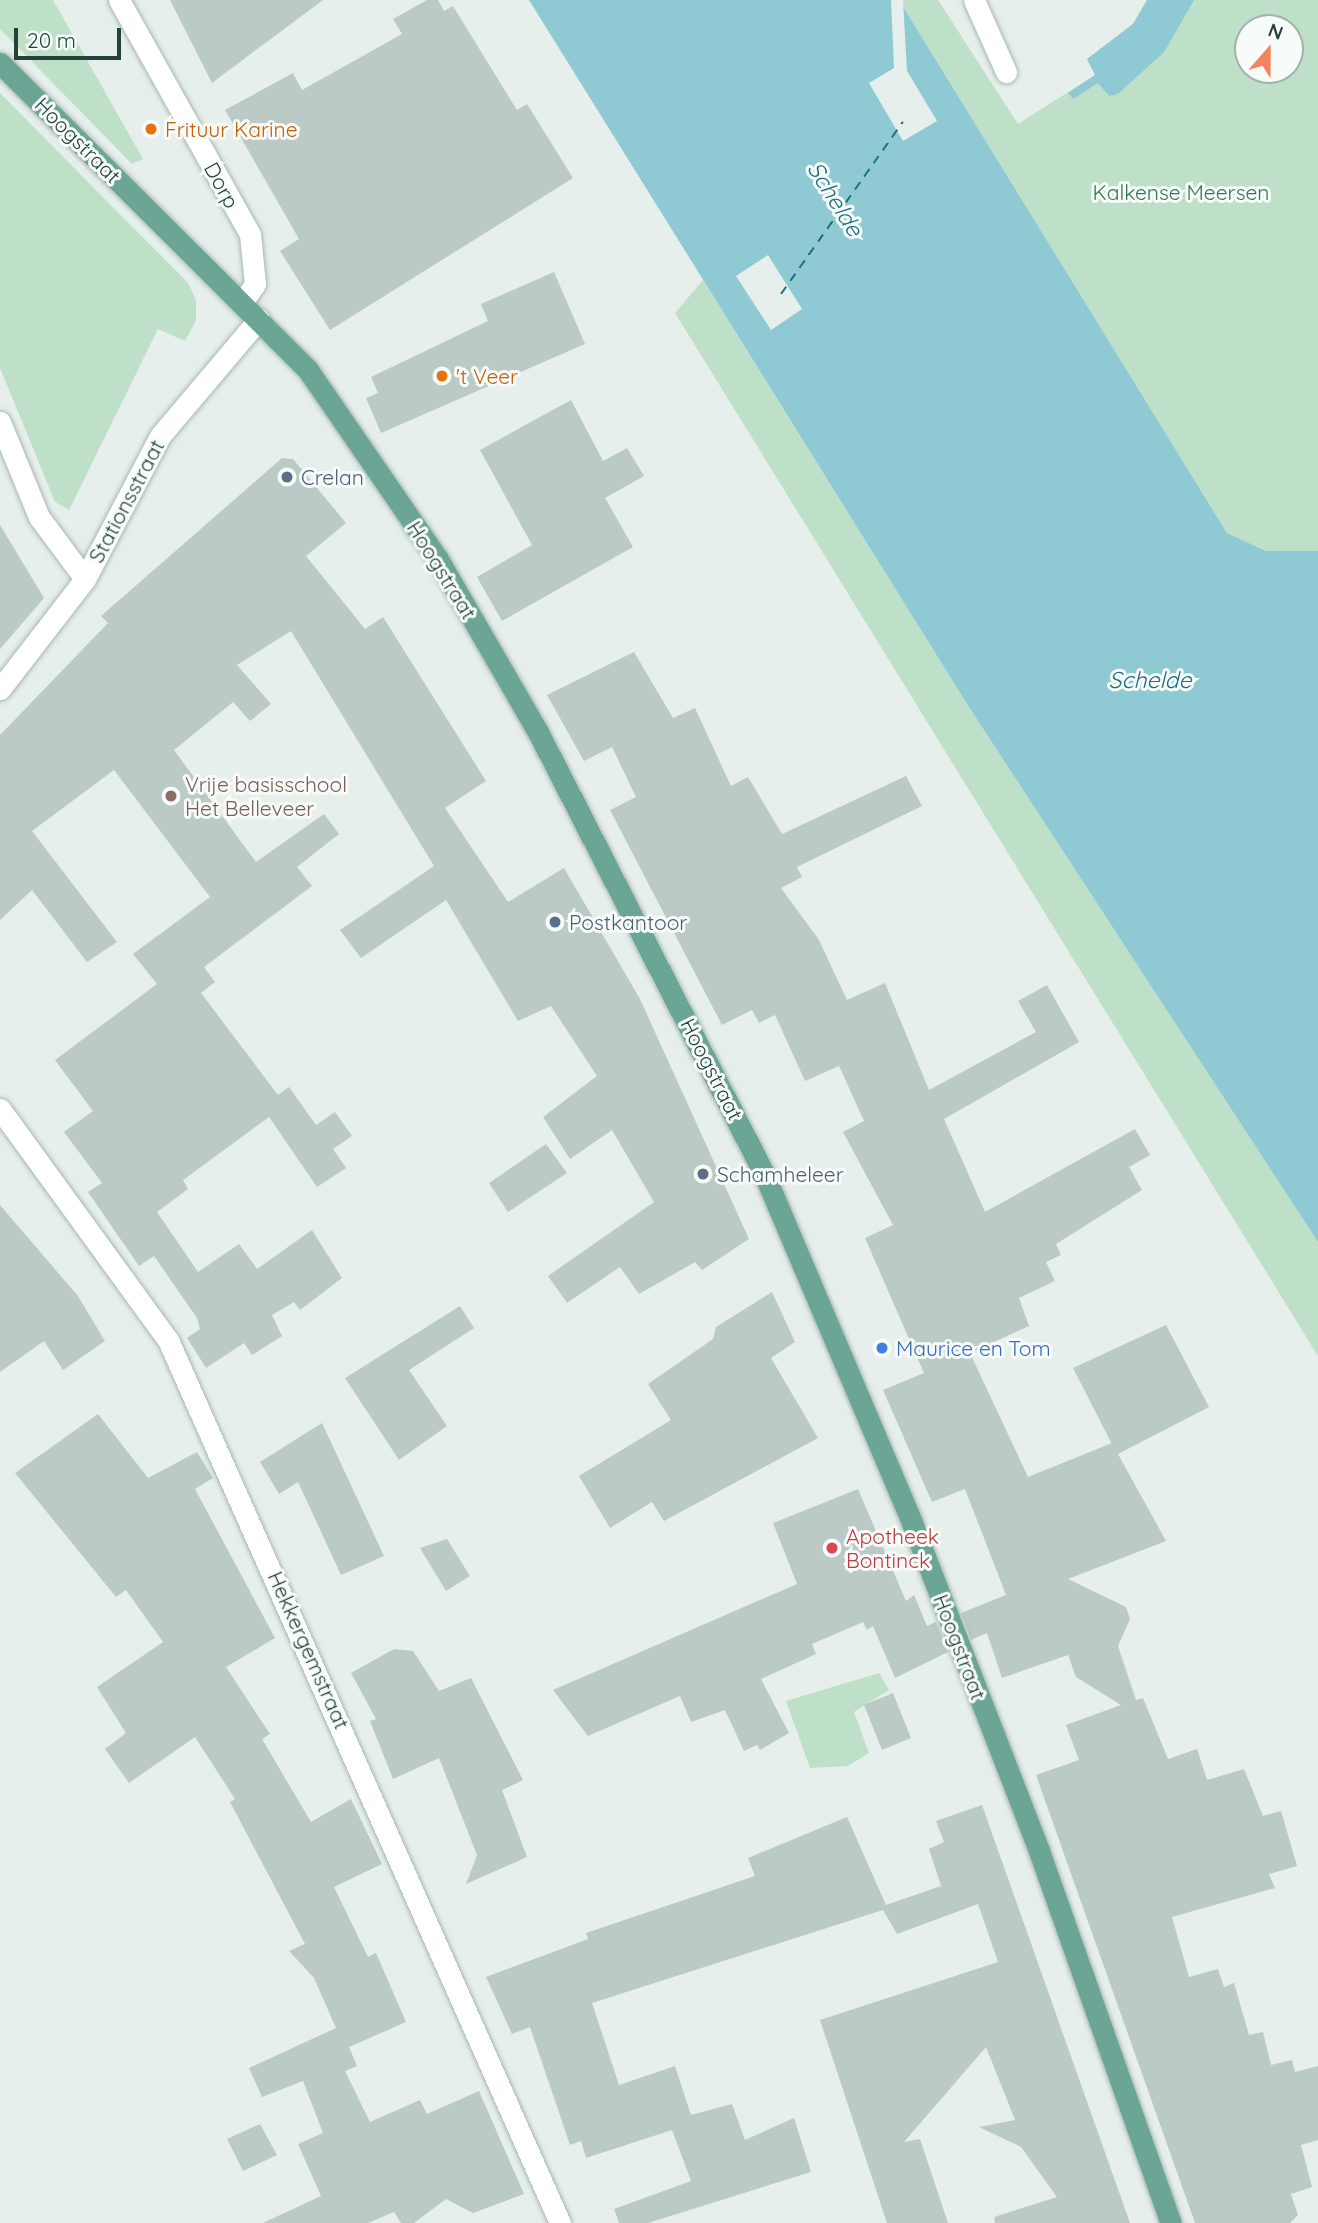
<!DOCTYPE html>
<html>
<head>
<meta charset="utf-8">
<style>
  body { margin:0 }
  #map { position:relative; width:1318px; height:2223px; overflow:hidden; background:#e6efeb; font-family:Quicksand,sans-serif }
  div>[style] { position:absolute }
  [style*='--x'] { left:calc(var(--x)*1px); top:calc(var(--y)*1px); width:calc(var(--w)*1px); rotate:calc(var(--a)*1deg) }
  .green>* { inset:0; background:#bfe0c8 }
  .water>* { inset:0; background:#8ec9d4 }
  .pier>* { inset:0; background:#e6efeb }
  .ferry>* { height:2px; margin-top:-1px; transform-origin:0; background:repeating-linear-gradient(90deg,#1c6f80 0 9px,transparent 0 16px) }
  .building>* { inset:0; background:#bbcac4 }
  .roads { filter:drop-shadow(0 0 2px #a8b8b2) drop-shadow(0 0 2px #a8b8b2) }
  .minor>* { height:21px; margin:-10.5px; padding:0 10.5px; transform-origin:10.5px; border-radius:10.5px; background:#fff }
  .major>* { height:21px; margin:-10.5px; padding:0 10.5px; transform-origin:10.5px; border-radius:10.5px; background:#6aa596 }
  .dots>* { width:19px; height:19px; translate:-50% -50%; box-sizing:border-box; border:4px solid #f7fbf9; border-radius:50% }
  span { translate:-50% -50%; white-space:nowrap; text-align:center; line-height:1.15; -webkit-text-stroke:6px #f7fbf9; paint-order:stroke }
  .food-label { font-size:21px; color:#c56008 }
  .left { translate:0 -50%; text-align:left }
  .street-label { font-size:21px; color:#24423a }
  .park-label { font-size:21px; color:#2d7a4b }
  .service-label { font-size:21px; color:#4e5e75 }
  .education-label { font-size:21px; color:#785e54 }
  .shop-label { font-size:21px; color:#366cbe }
  .health-label { font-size:21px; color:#be3a42 }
  .water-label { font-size:23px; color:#1c6f80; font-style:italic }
  .north { position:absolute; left:1234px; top:14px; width:70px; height:70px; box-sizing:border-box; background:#f7fbf9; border:2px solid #a3b1ad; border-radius:50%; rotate:21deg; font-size:19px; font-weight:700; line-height:28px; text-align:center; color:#24423a }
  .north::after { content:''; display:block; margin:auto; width:24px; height:32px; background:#f4845f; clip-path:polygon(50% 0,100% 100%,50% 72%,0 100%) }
  .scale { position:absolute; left:14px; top:28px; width:107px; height:32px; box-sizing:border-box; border:4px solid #24423a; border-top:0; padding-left:9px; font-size:21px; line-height:24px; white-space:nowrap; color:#24423a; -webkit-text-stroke:5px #f7fbf9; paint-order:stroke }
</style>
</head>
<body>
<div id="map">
  <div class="green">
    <i style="clip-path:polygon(0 0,53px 0,143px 159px,132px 164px,0 29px)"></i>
    <i style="clip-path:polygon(evenodd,899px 0,938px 0,1018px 124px,1095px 75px,1087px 59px,1133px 24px,1147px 0,1318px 0,1318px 551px,1266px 551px,1227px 533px,899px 0,1248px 28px,1290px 28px,1290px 70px,1248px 70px,1248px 28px)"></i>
    <i style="clip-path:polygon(0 93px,188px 283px,196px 300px,196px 320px,185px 341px,158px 329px,69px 510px,55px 502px,0 368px)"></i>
    <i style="clip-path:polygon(703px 280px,967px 704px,1318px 1242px,1318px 1356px,675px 313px)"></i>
    <i style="clip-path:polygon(879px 1673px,889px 1690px,854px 1712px,869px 1753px,848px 1766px,810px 1768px,786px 1701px)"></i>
  </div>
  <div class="water">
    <i style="clip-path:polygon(529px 0,899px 0,1227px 533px,1266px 551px,1318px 551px,1318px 1242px,967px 704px)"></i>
    <i style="clip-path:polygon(1147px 0,1194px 0,1164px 52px,1118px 94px,1109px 96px,1098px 83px,1073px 99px,1068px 93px,1095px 75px,1087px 59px,1133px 24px)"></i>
  </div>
  <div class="pier">
    <i style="clip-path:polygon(891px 0,903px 0,907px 71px,937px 121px,903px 141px,869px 83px,894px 68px)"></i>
    <i style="clip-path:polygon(768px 255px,802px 309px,771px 330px,736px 276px)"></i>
  </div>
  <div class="ferry">
    <i style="--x:781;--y:294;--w:211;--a:-54.7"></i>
  </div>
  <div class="building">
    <i style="clip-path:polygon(170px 0,323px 0,212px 83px)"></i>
    <i style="clip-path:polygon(427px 0,438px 0,444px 11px,453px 6px,517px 110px,527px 104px,573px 178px,330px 330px,280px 251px,299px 239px,225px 110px,293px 73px,302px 90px,402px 34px,393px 19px)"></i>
    <i style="clip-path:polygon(554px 272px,585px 344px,381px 433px,366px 398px,378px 393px,371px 377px,488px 321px,481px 304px)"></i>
    <i style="clip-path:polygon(571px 400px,603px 461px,627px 448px,644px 476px,605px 498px,633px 547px,502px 621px,477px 577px,532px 545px,480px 450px)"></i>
    <i style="clip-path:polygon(282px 458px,293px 459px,346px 523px,306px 556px,365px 629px,383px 617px,486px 781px,445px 808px,508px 902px,564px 868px,640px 999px,749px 1239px,702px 1270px,695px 1262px,639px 1294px,620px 1267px,567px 1303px,548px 1276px,654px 1202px,612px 1130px,570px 1159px,543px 1117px,597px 1076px,551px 1006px,518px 1021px,446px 900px,361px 958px,340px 930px,434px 866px,291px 631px,237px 665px,271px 704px,250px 721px,233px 702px,174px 750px,256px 862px,324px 814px,339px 834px,297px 867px,312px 886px,204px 967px,215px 982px,201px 993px,278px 1095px,289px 1087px,316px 1125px,335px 1112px,352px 1136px,333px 1149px,346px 1168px,317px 1187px,269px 1117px,183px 1180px,188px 1189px,157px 1212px,198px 1272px,239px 1244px,257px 1269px,312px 1230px,342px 1278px,300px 1310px,294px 1302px,272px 1315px,282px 1336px,252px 1355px,244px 1343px,206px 1368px,187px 1338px,200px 1329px,197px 1318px,154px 1256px,139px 1266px,88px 1192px,102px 1183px,64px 1132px,93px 1111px,55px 1060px,157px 984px,133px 954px,210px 897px,114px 770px,32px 831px,117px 942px,87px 962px,32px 890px,0 920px,0 735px,108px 623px,101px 616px)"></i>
    <i style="clip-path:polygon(0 525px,44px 598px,0 649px)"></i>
    <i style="clip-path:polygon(634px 652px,673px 718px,695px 708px,731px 786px,748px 777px,782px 834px,906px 776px,922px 806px,797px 867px,802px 877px,781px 888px,819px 940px,847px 1000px,885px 983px,929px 1090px,1036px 1032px,1018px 1001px,1047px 985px,1079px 1042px,944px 1119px,985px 1212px,1135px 1129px,1150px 1155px,1129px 1167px,1142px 1190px,1056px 1244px,1061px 1255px,1046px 1262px,1055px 1281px,1019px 1298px,1029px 1326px,970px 1353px,1028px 1477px,1112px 1443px,1116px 1452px,1073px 1368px,1166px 1325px,1209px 1407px,1118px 1454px,1166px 1541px,1068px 1579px,1126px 1607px,1130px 1619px,1118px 1646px,1136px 1700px,1143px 1698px,1168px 1759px,1197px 1749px,1207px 1780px,1244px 1769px,1263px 1816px,1281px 1811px,1297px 1866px,1269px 1874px,1275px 1888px,1172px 1917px,1189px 1977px,1218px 1969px,1224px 1987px,1234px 1983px,1249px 2035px,1263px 2032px,1271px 2065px,1292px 2060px,1295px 2072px,1318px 2066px,1318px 2140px,1301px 2145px,1312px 2187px,1291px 2194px,1298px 2215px,1290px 2223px,1195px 2223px,1036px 1775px,1079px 1760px,1066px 1725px,1121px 1705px,1076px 1677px,1068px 1655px,1002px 1678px,987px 1633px,971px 1640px,961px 1613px,1006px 1595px,965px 1489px,932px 1502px,883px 1390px,924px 1373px,865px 1238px,893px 1225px,843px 1132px,864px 1121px,839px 1066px,805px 1081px,775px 1015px,759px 1023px,752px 1010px,722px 1025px,610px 810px,636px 797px,612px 747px,584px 761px,547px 695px)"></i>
    <i style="clip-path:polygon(546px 1144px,567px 1173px,508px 1212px,489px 1183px)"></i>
    <i style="clip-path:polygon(0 1205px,78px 1296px,105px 1341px,63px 1370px,44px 1341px,0 1372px)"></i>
    <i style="clip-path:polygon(772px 1292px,795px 1342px,771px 1358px,818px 1438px,664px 1521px,652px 1502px,610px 1528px,579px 1476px,671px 1420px,648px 1384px,713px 1339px,716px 1327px)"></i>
    <i style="clip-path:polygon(460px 1306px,474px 1328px,409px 1370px,447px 1426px,399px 1460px,345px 1378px)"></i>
    <i style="clip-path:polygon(98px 1414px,148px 1478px,197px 1452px,213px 1478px,195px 1489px,275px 1638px,226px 1667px,270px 1734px,262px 1739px,311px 1822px,351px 1799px,382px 1864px,334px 1887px,368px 1957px,376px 1953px,406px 2022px,349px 2047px,357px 2066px,345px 2071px,370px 2122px,420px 2100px,427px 2114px,479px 2091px,524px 2194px,473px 2213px,446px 2199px,414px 2223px,401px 2223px,394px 2212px,368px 2223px,263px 2223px,321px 2196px,298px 2144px,323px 2133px,303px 2081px,262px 2097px,249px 2068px,336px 2028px,314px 1978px,289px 1951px,305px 1944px,230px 1802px,235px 1799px,195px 1737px,129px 1783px,105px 1749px,126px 1733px,97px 1687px,163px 1642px,126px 1590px,116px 1597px,15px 1473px)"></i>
    <i style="clip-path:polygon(322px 1423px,384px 1556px,341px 1575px,298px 1482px,279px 1494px,260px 1462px)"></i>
    <i style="clip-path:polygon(858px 1489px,906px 1601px,914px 1595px,927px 1626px,936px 1622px,948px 1652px,895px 1678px,873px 1626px,867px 1630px,863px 1622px,812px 1644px,816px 1654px,761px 1679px,789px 1733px,760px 1750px,757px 1745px,744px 1751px,725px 1710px,691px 1722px,680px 1696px,588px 1736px,553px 1690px,797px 1584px,773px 1523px)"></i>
    <i style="clip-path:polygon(447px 1539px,470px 1576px,446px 1591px,420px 1548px)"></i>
    <i style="clip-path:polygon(394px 1649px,413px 1651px,439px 1691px,471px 1678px,523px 1780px,502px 1790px,527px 1857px,466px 1884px,477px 1855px,439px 1758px,393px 1779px,370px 1721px,376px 1719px,351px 1673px)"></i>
    <i style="clip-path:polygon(893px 1693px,911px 1738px,882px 1750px,864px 1705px)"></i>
    <i style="clip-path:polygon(982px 1805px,1130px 2223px,995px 2223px,994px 2217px,1057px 2197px,1021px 2147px,979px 2127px,1015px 2120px,986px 2047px,904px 2142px,920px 2139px,948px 2223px,887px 2223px,820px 2020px,998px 1962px,978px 1904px,897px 1934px,883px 1910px,592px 2003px,619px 2085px,675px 2066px,691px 2115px,732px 2104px,745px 2140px,794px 2118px,811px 2172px,648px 2223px,619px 2223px,614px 2209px,691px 2181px,672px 2130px,586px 2158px,581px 2141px,570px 2145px,530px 2027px,512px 2034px,486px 1977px,588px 1939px,586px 1933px,755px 1876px,748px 1858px,847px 1817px,886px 1905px,941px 1886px,929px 1849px,944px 1842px,936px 1821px)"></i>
    <i style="clip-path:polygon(260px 2124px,277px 2155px,243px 2171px,227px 2139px)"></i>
  </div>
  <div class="roads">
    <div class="minor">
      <i style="--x:119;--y:0;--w:268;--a:60.8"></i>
      <i style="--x:250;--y:234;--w:50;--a:84.3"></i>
      <i style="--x:255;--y:284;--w:21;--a:125"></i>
      <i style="--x:974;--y:0;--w:79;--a:66"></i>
      <i style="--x:0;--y:422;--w:103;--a:67.7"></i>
      <i style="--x:39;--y:517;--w:77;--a:53.4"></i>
      <i style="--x:0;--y:689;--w:139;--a:-52.3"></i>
      <i style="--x:85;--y:579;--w:161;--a:-62.3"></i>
      <i style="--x:160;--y:436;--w:153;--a:-49.8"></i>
      <i style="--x:0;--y:1109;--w:286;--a:54"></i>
      <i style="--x:168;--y:1340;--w:966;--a:66.06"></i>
    </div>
    <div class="major">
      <i style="--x:0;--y:63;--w:435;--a:44.9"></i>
      <i style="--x:308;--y:370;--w:229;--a:55.5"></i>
      <i style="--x:438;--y:559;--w:200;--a:60"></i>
      <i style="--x:538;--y:732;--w:499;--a:62.9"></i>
      <i style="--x:765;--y:1176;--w:377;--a:67"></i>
      <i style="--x:912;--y:1523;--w:352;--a:68.8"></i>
      <i style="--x:1039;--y:1851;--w:395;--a:70.5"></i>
    </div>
  </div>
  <div class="dots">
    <i style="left:151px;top:129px;background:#e8710a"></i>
    <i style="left:442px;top:376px;background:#e8710a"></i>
    <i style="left:287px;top:477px;background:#5c6f8a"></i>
    <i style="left:171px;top:796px;background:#8d6e63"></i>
    <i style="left:555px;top:922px;background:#5c6f8a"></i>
    <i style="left:703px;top:1174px;background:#5c6f8a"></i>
    <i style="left:882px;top:1348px;background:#3f7fe0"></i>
    <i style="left:832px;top:1548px;background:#e0444e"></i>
  </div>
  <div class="food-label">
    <span class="left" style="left:165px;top:129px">Frituur Karine</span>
    <span class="left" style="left:456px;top:376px">'t Veer</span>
  </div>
  <div class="street-label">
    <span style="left:78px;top:140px;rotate:45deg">Hoogstraat</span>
    <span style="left:222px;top:185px;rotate:61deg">Dorp</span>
    <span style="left:126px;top:501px;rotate:-62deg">Stationsstraat</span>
    <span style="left:442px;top:570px;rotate:58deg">Hoogstraat</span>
    <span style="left:712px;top:1069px;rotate:63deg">Hoogstraat</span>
    <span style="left:960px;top:1647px;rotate:69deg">Hoogstraat</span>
    <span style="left:309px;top:1650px;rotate:66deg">Hekkergemstraat</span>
  </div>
  <div class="park-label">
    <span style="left:1181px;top:192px">Kalkense Meersen</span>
  </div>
  <div class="service-label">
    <span class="left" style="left:301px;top:477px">Crelan</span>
    <span class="left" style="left:569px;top:922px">Postkantoor</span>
    <span class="left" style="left:717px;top:1174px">Schamheleer</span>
  </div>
  <div class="education-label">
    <span class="left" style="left:185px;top:796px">Vrije basisschool<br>Het Belleveer</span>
  </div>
  <div class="shop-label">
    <span class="left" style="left:896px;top:1348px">Maurice en Tom</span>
  </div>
  <div class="health-label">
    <span class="left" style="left:846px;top:1548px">Apotheek<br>Bontinck</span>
  </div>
  <div class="water-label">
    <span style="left:835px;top:199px;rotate:58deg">Schelde</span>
    <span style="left:1150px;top:680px">Schelde</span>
  </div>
  <div class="north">N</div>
  <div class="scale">20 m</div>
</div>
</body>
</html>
